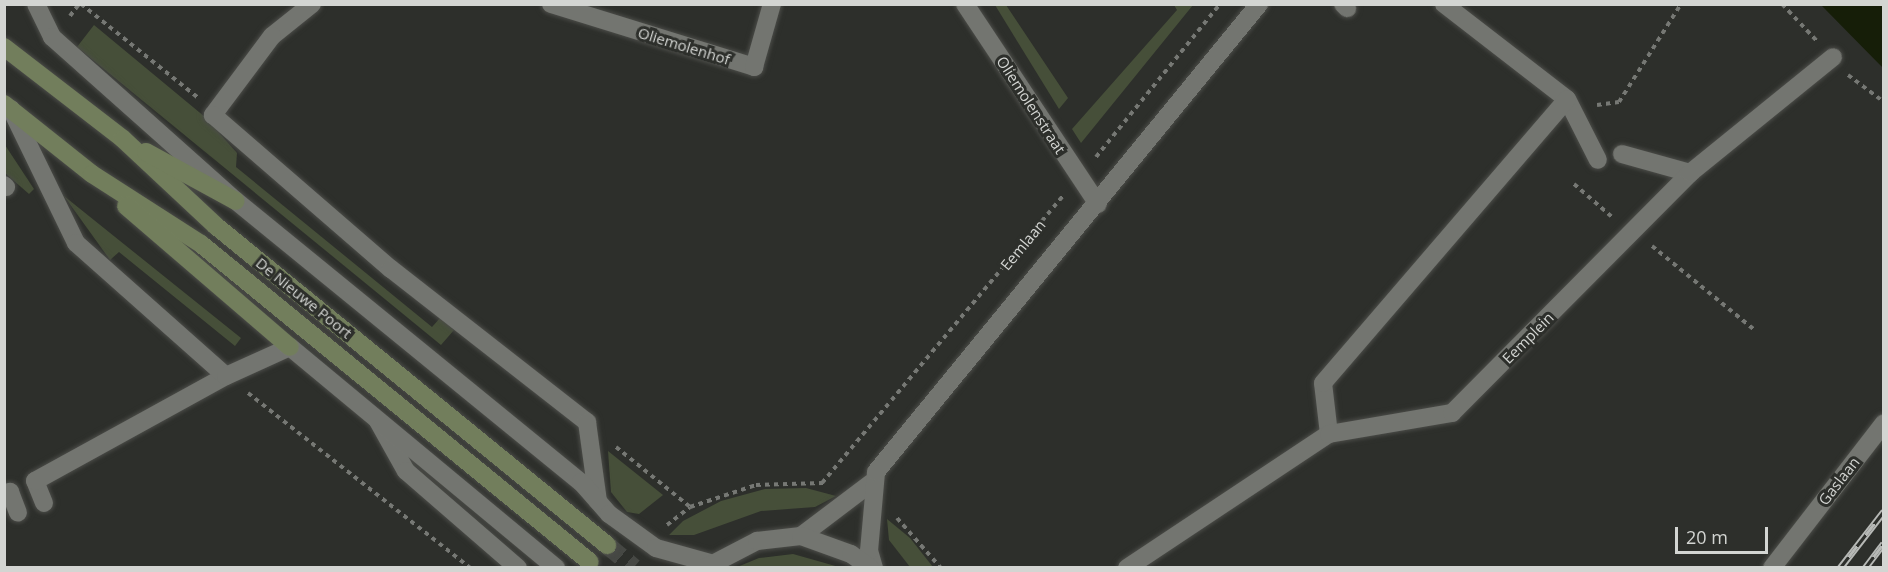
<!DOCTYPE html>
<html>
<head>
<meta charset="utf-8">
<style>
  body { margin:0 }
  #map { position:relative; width:1888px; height:572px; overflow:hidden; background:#2d2f2b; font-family:"Open Sans",sans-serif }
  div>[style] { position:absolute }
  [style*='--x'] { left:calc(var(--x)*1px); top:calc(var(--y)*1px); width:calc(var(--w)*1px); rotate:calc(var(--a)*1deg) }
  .green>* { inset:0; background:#464f39 }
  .water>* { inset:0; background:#161e08 }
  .secondary-tunnel>* { height:18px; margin-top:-9px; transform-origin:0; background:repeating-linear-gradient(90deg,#464844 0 18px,transparent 0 27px) }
  .path>* { height:4px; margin-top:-2px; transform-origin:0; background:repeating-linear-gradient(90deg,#767874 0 4.5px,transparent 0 9px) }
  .roads { filter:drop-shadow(0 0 2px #4b4c48) drop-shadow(0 0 2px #4b4c48) }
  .service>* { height:18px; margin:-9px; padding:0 9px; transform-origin:9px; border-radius:9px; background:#737570 }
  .pedestrian>* { height:18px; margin:-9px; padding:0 9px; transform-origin:9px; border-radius:9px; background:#737570 }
  .minor>* { height:18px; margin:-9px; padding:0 9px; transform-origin:9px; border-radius:9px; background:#737570 }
  .tertiary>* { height:18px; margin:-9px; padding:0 9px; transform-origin:9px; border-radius:9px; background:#737570 }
  .secondary>* { height:18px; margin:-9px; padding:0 9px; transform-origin:9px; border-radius:9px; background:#727e5c }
  .rail>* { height:7px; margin-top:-3.5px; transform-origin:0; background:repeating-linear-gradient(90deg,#2d2f2b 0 14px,#b7b9b6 0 28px); box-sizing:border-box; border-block:2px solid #b7b9b6 }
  span { translate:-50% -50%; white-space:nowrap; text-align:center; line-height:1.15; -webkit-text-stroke:6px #2d2f2b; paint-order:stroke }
  .street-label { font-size:15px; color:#d3d5d2 }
  .frame { position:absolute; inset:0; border:6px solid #d3d5d2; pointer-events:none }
  .scale { position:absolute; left:1675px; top:527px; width:93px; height:27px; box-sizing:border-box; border:3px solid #d3d5d2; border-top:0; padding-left:8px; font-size:18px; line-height:21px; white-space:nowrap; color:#d3d5d2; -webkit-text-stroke:4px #2d2f2b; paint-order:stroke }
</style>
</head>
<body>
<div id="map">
  <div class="green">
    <i style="clip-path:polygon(995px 5px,1006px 5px,1068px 98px,1059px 109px)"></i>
    <i style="clip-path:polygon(1174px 5px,1193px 5px,1081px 143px,1072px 129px,1177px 10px)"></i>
    <i style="clip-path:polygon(94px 25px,205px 117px,237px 153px,236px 167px,432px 327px,440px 318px,454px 330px,441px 345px,77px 47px)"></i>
    <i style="clip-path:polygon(5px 145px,34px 189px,29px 194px,5px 173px)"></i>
    <i style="clip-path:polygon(64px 196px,241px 338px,235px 346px,119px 252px,110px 260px)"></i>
    <i style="clip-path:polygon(608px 451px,663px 495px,639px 514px,627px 512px,611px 492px)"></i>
    <i style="clip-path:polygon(806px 488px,836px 496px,815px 507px,761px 511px,694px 535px,669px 535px,683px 521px,721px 501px,765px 489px)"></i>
    <i style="clip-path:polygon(887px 519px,910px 538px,933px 567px,910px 567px,889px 540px)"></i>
    <i style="clip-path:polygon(793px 554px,839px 567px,737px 567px,759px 558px)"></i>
  </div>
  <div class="water">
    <i style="clip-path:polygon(1821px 5px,1883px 5px,1883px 68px,1825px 9px)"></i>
  </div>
  <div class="secondary-tunnel">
    <i style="--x:607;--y:545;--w:35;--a:40"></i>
  </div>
  <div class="path">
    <i style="--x:81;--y:4;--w:149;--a:38.7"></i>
    <i style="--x:1782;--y:4;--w:51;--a:46.6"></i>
    <i style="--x:70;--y:16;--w:15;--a:-53"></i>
    <i style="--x:1848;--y:75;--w:45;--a:36.9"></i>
    <i style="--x:1597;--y:105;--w:22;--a:-8"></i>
    <i style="--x:1619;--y:102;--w:116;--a:-57.7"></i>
    <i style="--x:1096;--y:157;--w:197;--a:-51"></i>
    <i style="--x:1574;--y:184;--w:50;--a:41"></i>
    <i style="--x:1652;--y:246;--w:134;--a:39.3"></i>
    <i style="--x:248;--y:393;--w:283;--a:38.2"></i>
    <i style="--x:616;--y:447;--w:95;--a:39"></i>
    <i style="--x:822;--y:483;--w:376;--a:-50"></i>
    <i style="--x:897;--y:518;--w:67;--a:48.7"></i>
    <i style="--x:667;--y:525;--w:29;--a:-38"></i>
    <i style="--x:690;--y:507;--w:70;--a:-18.4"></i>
    <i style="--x:756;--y:485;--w:67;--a:-1.7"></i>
  </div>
  <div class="roads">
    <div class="service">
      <i style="--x:551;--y:4;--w:213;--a:17.2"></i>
      <i style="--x:754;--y:67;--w:66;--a:-74.1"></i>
      <i style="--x:965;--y:4;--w:240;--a:56.4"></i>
      <i style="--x:1343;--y:4;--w:6;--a:45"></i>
      <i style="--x:378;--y:421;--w:57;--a:60.8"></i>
      <i style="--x:406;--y:471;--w:148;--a:40.9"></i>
      <i style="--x:4;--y:495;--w:7;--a:-27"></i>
      <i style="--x:10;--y:492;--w:22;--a:69"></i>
      <i style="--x:44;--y:503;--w:24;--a:-112"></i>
      <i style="--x:35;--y:481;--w:218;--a:-28.8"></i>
      <i style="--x:1772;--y:568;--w:183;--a:-52.3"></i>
    </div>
    <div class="pedestrian">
      <i style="--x:1444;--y:4;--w:155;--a:37.7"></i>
      <i style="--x:1567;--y:99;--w:68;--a:63.1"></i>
      <i style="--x:1622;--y:154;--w:71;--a:15.6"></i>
      <i style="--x:1329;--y:434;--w:51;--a:-96.7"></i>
      <i style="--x:1323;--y:383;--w:374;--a:-49.3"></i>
      <i style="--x:1127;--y:568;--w:242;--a:-33.6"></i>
      <i style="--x:1329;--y:434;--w:125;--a:-9.7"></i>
      <i style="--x:1452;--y:413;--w:338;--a:-45.2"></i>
      <i style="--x:1690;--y:173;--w:184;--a:-39"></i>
    </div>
    <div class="minor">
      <i style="--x:312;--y:4;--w:51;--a:141.3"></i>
      <i style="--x:272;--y:36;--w:99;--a:126.8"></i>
      <i style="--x:213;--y:115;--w:235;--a:40.9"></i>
      <i style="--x:391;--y:269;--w:249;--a:38"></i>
      <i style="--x:587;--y:422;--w:80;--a:82.1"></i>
      <i style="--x:11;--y:109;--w:149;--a:64.1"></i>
      <i style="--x:76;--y:243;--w:200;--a:41.6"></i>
      <i style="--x:226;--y:376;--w:70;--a:-24.4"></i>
      <i style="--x:4;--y:185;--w:3;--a:45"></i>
      <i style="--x:801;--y:536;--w:88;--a:-37.1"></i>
      <i style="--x:874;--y:568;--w:18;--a:-106"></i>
      <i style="--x:869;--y:551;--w:79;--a:-84.9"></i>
      <i style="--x:876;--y:472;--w:605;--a:-50.7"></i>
    </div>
    <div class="tertiary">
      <i style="--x:36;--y:4;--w:37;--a:64"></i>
      <i style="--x:52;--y:37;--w:246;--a:41.7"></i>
      <i style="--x:236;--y:201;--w:445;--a:39.2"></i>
      <i style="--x:581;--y:482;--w:43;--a:48.8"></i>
      <i style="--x:609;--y:514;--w:58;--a:35.9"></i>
      <i style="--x:656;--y:548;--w:56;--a:15.5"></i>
      <i style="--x:290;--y:347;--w:346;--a:39.7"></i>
      <i style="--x:705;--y:568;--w:59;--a:-27.4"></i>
      <i style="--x:757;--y:541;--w:44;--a:-6.5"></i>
      <i style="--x:801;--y:536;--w:53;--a:19.8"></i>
      <i style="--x:851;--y:554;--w:24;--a:36"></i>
    </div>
    <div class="secondary">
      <i style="--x:4;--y:47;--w:150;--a:37.7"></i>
      <i style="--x:123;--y:139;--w:127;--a:43.1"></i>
      <i style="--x:216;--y:226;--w:505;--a:39.21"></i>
      <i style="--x:4;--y:104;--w:112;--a:38.5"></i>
      <i style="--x:92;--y:174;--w:130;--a:32.7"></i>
      <i style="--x:201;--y:244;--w:502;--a:39.27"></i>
      <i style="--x:146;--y:152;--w:102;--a:28.6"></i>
      <i style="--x:126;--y:206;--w:216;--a:40.7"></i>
    </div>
  </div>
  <div class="rail">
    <i style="--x:1840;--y:568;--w:72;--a:-52.3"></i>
    <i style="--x:1865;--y:568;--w:31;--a:-53"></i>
  </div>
  <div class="street-label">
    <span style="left:684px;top:46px;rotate:17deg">Oliemolenhof</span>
    <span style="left:1031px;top:105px;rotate:57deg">Oliemolenstraat</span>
    <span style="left:1023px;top:245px;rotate:-50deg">Eemlaan</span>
    <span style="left:304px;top:298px;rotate:39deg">De Nieuwe Poort</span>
    <span style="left:1528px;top:338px;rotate:-45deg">Eemplein</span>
    <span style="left:1839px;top:481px;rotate:-52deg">Gaslaan</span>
  </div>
  <div class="frame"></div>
  <div class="scale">20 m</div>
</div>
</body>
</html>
